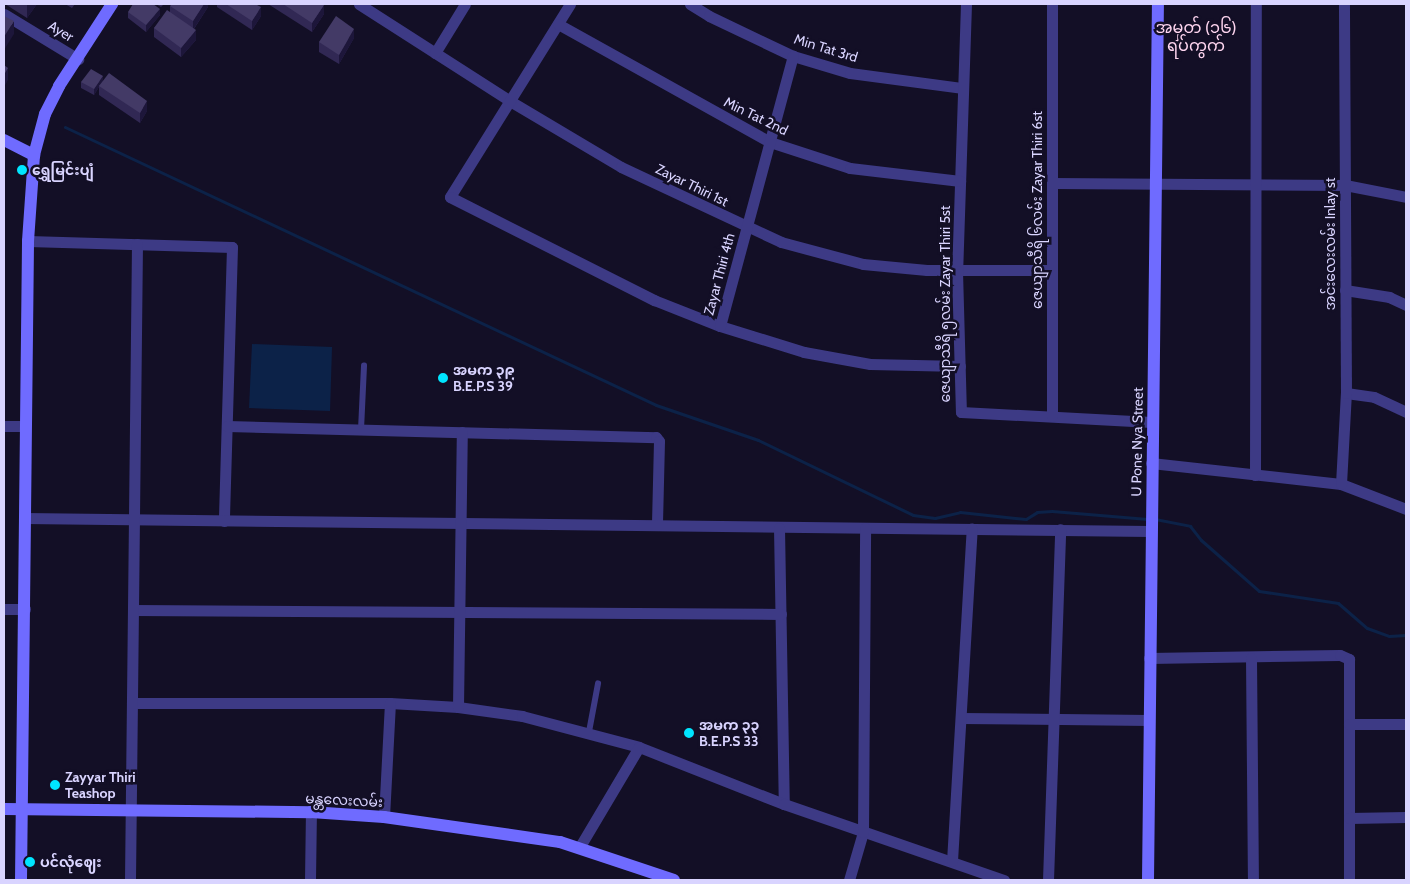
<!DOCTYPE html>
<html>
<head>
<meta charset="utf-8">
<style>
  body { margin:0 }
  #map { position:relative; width:1410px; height:884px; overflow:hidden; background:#130f26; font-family:Cabin,"Noto Sans Myanmar",sans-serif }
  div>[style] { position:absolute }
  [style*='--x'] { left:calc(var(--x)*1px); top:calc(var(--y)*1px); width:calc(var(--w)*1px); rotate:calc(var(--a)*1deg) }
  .water>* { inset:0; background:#0c2248 }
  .stream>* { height:3px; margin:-1.5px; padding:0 1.5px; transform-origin:1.5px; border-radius:1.5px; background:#0c2248 }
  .lane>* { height:5.5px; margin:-2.75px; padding:0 2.75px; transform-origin:2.75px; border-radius:2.75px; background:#3d3a85 }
  .street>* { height:11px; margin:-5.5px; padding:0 5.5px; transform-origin:5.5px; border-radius:5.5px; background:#3d3a85 }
  .secondary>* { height:12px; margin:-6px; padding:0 6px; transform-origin:6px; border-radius:6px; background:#6f6bff }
  .wall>* { inset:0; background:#312854 }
  .shaded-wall>* { inset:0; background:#1d163a }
  .building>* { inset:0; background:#433a66 }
  .dots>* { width:14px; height:14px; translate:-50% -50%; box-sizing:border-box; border:2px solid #130f26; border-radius:50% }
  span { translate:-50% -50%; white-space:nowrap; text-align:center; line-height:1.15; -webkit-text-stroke:5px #130f26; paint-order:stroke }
  .street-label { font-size:14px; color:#d9d4ff }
  .poi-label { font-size:14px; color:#d9d4ff; font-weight:700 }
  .left { translate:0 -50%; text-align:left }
  .quarter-label { font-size:16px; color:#ffd6f0 }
  .frame { position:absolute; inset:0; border:5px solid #d9d4ff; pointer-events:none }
</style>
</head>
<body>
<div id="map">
  <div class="water">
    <i style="clip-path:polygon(252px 344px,332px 347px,330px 411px,249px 408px)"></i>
  </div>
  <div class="stream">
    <i style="--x:65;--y:127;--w:653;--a:25.19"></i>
    <i style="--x:656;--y:405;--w:108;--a:18.9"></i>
    <i style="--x:758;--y:440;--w:172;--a:25.8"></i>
    <i style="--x:913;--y:515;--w:22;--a:8"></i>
    <i style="--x:935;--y:518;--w:26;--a:-13"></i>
    <i style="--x:960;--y:512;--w:66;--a:6.1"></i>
    <i style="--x:1026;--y:519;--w:13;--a:-32"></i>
    <i style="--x:1037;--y:512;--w:15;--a:-4"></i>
    <i style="--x:1052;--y:511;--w:96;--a:4.8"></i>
    <i style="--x:1155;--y:519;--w:36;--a:11"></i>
    <i style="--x:1190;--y:526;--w:18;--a:52"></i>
    <i style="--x:1201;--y:540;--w:77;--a:41.3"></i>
    <i style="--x:1259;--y:591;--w:80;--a:8.6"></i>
    <i style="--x:1338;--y:603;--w:38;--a:41"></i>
    <i style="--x:1367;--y:628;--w:23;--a:20"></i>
    <i style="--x:1389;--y:636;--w:17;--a:-3"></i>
  </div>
  <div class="lane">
    <i style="--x:361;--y:430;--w:64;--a:-87.3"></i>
    <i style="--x:589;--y:732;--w:49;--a:-79.4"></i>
  </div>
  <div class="street">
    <i style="--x:359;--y:4;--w:179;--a:32.7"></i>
    <i style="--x:510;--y:101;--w:129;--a:30.7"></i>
    <i style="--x:621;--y:167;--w:177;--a:25.1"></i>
    <i style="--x:781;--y:242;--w:85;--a:15"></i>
    <i style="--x:863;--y:264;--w:64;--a:5.4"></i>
    <i style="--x:927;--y:270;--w:125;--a:0"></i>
    <i style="--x:570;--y:4;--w:227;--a:121.9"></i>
    <i style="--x:450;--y:197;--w:229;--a:26.8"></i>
    <i style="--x:654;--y:300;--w:71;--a:21.5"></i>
    <i style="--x:720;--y:326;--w:88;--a:17.2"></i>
    <i style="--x:804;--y:352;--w:67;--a:10.3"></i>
    <i style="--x:870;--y:364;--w:90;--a:1.3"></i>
    <i style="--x:690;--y:4;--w:22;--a:32"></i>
    <i style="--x:709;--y:16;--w:93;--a:25.5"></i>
    <i style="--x:793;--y:56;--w:59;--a:16.6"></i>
    <i style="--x:850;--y:73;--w:114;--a:7.6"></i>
    <i style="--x:966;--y:4;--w:267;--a:91.9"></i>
    <i style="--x:957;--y:271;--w:141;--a:88.4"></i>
    <i style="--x:961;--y:412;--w:191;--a:3"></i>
    <i style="--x:4;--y:14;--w:87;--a:31.3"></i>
    <i style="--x:558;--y:24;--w:243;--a:29.1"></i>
    <i style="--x:770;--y:142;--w:84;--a:18"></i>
    <i style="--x:850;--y:168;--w:111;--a:6.7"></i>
    <i style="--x:435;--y:53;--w:57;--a:-58.5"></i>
    <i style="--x:1052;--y:183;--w:293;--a:0.4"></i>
    <i style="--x:1345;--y:185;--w:62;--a:11.1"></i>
    <i style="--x:28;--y:241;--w:204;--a:1.7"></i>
    <i style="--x:232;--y:247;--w:274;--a:91.7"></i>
    <i style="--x:1345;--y:290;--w:45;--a:9"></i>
    <i style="--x:1389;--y:297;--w:19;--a:25"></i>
    <i style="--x:720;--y:326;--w:280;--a:-74.9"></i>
    <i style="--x:1346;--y:393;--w:28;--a:8"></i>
    <i style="--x:1374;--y:397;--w:35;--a:25"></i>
    <i style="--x:1052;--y:416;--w:412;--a:-90"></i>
    <i style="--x:4;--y:426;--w:21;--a:0"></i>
    <i style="--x:227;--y:426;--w:429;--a:1.5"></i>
    <i style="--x:656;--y:437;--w:5;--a:53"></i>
    <i style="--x:659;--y:441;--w:84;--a:91.4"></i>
    <i style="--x:1151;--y:463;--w:191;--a:6.3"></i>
    <i style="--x:1341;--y:484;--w:70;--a:21"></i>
    <i style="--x:1255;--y:475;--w:471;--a:-89.9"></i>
    <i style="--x:1341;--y:484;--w:91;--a:-86.9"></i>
    <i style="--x:1346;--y:393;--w:389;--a:-90.3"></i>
    <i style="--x:24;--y:518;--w:1126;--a:0.66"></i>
    <i style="--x:779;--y:528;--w:276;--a:89"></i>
    <i style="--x:4;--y:609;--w:21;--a:0"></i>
    <i style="--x:133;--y:610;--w:648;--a:0.35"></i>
    <i style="--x:1149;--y:658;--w:191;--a:-0.9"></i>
    <i style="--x:1340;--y:655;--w:10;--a:24"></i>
    <i style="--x:1349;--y:659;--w:221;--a:90"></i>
    <i style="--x:1251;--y:658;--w:222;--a:89.5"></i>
    <i style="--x:132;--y:703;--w:258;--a:0"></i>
    <i style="--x:390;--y:703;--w:68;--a:3.4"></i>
    <i style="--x:458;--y:707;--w:65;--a:8"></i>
    <i style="--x:522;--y:716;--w:121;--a:14.8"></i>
    <i style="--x:639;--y:747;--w:156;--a:21.5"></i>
    <i style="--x:784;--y:804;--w:233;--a:19.1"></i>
    <i style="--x:458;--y:707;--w:275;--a:-89.2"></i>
    <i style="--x:961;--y:718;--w:188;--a:0.6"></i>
    <i style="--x:1349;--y:724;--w:57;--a:0"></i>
    <i style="--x:384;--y:817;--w:114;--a:-87"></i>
    <i style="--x:1349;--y:818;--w:57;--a:-1"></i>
    <i style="--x:579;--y:848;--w:117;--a:-59.3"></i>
    <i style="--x:952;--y:861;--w:333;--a:-86.6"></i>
    <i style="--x:130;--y:880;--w:636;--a:-89.37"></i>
    <i style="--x:310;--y:880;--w:68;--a:-89.2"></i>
    <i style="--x:849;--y:880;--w:50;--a:-73.7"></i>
    <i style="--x:863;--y:832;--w:304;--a:-89.6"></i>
    <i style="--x:1048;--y:880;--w:351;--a:-88"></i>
  </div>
  <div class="secondary">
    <i style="--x:4;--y:140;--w:34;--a:27"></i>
    <i style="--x:4;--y:809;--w:307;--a:0.6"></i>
    <i style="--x:311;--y:812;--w:73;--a:3.9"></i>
    <i style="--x:384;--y:817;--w:178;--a:8.1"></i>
    <i style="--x:560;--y:842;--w:120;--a:18.4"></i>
    <i style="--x:21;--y:880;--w:639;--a:-89.37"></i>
    <i style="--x:28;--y:241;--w:86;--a:-86"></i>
    <i style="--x:34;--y:155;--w:42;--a:-75"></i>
    <i style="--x:45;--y:114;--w:31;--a:-63"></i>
    <i style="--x:59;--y:86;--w:98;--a:-57.1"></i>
    <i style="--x:1148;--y:880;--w:876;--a:-89.35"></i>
  </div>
  <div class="wall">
    <i style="clip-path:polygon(5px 4px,37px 4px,27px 18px)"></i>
    <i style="clip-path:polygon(65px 4px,75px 4px,72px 8px)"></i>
    <i style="clip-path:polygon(156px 4px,164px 4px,161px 7px)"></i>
    <i style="clip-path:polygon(208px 4px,208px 7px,194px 29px,196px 40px,181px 57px,154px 37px,154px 28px,170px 12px,170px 6px)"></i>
    <i style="clip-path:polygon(217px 4px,255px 4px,261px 16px,252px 30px,217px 7px)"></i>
    <i style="clip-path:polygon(268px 4px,323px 4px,324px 14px,312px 32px)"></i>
    <i style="clip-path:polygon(128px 12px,160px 15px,146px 32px,128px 18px)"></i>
    <i style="clip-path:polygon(354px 38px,339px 64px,319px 52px,319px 42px)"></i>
    <i style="clip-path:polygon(103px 81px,147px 111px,140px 123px,99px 95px,99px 87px,94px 95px,81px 88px,81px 82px)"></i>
  </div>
  <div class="shaded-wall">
    <i style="clip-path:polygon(28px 4px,37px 4px,27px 18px,27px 5px)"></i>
    <i style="clip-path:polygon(204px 4px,208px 4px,208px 7px,193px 30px,193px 21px)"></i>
    <i style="clip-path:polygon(324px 5px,324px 14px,312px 32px,312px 23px)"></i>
    <i style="clip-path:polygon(261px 7px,261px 16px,252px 30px,252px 21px)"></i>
    <i style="clip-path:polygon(160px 9px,160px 15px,146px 32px,146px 25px)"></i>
    <i style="clip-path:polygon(14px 21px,14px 34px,4px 50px,4px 37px)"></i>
    <i style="clip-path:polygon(354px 29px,354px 38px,339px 64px,339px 55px)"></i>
    <i style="clip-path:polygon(196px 30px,196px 40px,181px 57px,181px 48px)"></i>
    <i style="clip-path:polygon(8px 68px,8px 80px,4px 87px,4px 75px)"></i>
    <i style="clip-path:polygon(103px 76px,103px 82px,99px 86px,99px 87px,94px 95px,94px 89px)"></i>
    <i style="clip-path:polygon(147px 101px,147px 111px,140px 123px,140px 113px)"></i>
  </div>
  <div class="building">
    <i style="clip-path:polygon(133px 4px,153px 4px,160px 9px,146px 25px,128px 12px)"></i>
    <i style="clip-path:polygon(172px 4px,204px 4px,193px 21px,170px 6px)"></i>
    <i style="clip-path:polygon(226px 4px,255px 4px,261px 7px,252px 21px)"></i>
    <i style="clip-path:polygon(283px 4px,323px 4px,324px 5px,312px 23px)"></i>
    <i style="clip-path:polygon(167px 10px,196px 30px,181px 48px,154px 28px)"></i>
    <i style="clip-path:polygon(4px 16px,14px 21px,4px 37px)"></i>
    <i style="clip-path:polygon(336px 16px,354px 29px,339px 55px,319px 42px)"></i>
    <i style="clip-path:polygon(4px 65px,8px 68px,4px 75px)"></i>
    <i style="clip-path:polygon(91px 69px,103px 76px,94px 89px,81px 82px)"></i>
    <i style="clip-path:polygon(109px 73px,147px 101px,140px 113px,99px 86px)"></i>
  </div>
  <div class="dots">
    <i style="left:22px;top:170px;background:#00e5ff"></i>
    <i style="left:443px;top:378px;background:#00e5ff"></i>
    <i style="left:689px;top:733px;background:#00e5ff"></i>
    <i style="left:55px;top:785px;background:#00e5ff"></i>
    <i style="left:30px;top:862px;background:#00e5ff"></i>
  </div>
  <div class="street-label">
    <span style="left:61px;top:31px;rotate:31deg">Ayer</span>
    <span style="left:826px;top:48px;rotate:17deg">Min Tat 3rd</span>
    <span style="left:756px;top:116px;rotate:26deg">Min Tat 2nd</span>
    <span style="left:692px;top:185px;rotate:26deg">Zayar Thiri 1st</span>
    <span style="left:1037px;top:210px;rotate:-90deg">ဇေယျာသီရိ ၆လမ်း Zayar Thiri 6st</span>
    <span style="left:1330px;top:244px;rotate:-90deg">အင်းလေးလမ်း Inlay st</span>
    <span style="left:719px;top:274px;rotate:-75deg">Zayar Thiri 4th</span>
    <span style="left:945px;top:304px;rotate:-90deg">ဇေယျာသီရိ ၅လမ်း Zayar Thiri 5st</span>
    <span style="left:1137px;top:442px;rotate:-89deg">U Pone Nya Street</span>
    <span style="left:344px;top:800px;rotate:3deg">မန္တလေးလမ်း</span>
  </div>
  <div class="poi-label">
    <span class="left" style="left:32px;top:170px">ရွှေမြင်းပျံ</span>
    <span class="left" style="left:453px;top:378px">အမက ၃၉<br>B.E.P.S 39</span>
    <span class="left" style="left:699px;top:733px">အမက ၃၃<br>B.E.P.S 33</span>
    <span class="left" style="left:65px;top:785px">Zayyar Thiri<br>Teashop</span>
    <span class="left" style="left:40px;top:862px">ပင်လုံဈေး</span>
  </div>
  <div class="quarter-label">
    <span style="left:1196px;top:37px">အမှတ် (၁၆)<br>ရပ်ကွက်</span>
  </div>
  <div class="frame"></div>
</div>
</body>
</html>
